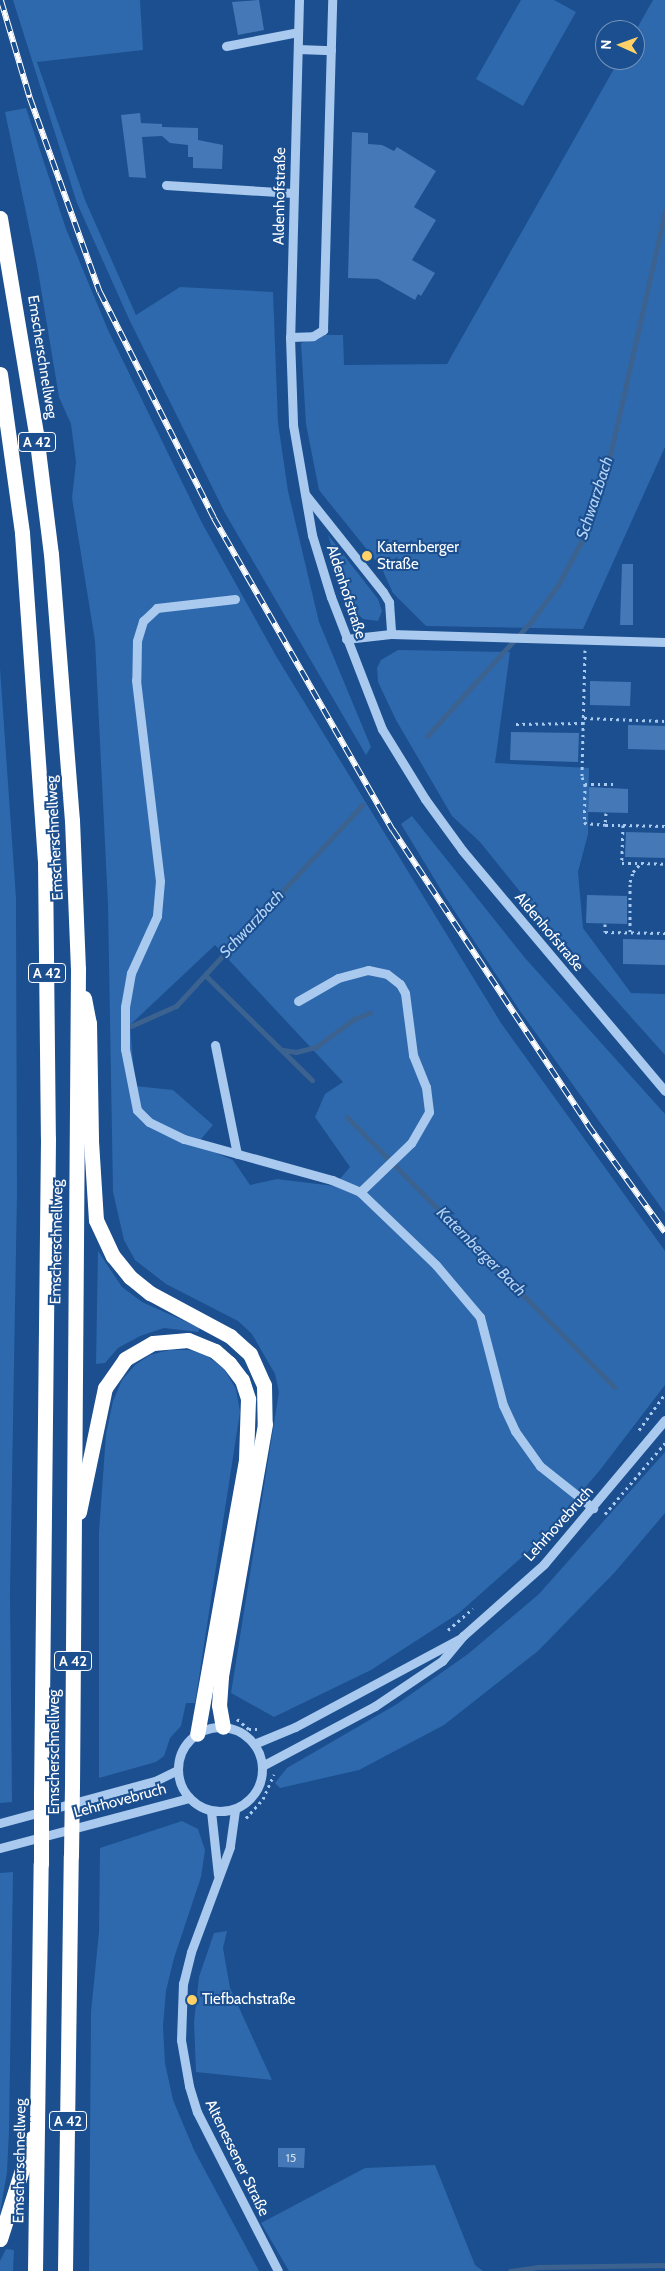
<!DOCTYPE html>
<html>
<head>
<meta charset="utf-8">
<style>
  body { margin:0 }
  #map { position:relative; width:665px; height:2271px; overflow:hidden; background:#1b4f8f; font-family:Cabin,sans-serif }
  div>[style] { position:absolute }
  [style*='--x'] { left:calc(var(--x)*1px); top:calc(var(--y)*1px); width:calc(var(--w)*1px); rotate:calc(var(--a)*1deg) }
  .green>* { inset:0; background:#2e69ad }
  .stream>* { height:5px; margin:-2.5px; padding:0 2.5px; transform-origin:2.5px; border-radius:2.5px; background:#3c6290 }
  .building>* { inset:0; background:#4478b7 }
  .path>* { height:3px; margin-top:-1.5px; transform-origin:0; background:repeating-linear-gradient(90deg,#a9c9ee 0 2.5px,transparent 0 6.5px) }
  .minor>* { height:9px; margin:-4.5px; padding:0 4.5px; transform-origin:4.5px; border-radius:4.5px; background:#a9c9ee }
  .minor>.ring { margin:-4.5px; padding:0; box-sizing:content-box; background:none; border:9px solid #a9c9ee; border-radius:50% }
  .highway>* { height:15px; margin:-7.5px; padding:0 7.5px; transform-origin:7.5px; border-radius:7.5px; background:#fff }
  .rail>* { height:5.5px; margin-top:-2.75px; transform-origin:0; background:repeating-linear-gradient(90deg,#1b4f8f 0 11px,#fff 0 22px); box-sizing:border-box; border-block:1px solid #fff }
  .highway-bridge>* { height:15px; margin:-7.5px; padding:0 7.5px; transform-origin:7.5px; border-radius:7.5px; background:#fff }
  .dots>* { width:14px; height:14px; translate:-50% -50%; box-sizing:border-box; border:2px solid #1b4f8f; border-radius:50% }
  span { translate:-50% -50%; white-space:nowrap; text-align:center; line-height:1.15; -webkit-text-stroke:4px #1b4f8f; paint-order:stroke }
  .number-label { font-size:12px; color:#d0dded }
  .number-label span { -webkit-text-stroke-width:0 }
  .shield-label span { padding:1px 4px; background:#1b4f8f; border:1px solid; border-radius:4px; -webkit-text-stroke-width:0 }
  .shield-label { font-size:14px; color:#fff; font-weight:700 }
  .street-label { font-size:15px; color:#fff }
  .poi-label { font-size:15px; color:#fff }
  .left { translate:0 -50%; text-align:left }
  .water-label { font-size:16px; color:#b5d3f5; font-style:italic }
  .north { position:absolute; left:595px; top:20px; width:50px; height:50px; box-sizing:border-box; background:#1b4f8f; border:1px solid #7695bc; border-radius:50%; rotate:272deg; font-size:14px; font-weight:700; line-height:20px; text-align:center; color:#fff }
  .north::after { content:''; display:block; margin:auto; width:18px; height:22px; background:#ffd166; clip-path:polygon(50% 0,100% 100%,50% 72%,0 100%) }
</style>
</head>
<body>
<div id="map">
  <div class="green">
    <i style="clip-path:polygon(13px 0,140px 0,143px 50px,37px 62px,85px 200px,136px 315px,180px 287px,273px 292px,278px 423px,288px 491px,319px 622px,371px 747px,366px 755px,225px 513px,129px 319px,77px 203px)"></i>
    <i style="clip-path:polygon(521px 0,554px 0,576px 12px,523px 106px,476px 79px)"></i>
    <i style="clip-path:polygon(653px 0,665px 0,665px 447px,583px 629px,426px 626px,393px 593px,381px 567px,319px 490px,306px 424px,301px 343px,325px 335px,343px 335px,344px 365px,447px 364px,619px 60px,635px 60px,635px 32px)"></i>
    <i style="clip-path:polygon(evenodd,26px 108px,66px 229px,108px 330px,202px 523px,276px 656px,501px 1023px,665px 1251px,665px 1385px,600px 1470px,540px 1541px,459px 1613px,371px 1670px,274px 1717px,231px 1693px,279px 1392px,275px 1374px,252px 1334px,238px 1321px,166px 1284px,135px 1260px,124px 1240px,113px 1192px,108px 904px,95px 641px,72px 498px,76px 462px,71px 424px,59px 397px,37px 265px,5px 112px,26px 108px,215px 945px,343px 1082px,325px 1094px,315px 1117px,350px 1167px,334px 1186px,277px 1179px,250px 1185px,233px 1160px,196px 1145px,213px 1125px,173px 1090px,135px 1086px,130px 1025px,215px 945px)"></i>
    <i style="clip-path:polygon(328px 535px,378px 599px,382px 611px,378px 621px,363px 619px,351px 608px)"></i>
    <i style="clip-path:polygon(398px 650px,510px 652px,495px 763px,589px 768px,588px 834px,578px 872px,583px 928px,631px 993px,665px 994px,665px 1055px,530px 904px,480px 842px,452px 816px,396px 720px,378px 682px,377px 668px,381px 660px)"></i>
    <i style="clip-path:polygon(0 668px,16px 898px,17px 1194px,10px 1593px,12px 1802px,0 1803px)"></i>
    <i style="clip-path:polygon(412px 816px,525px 958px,665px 1114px,665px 1213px,520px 1011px,446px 898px,401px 824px)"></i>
    <i style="clip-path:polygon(98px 1251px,122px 1287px,142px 1302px,200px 1328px,198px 1332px,164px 1328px,140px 1336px,118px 1348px,105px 1363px,96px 1364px)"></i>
    <i style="clip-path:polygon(169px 1350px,190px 1350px,206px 1355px,224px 1369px,236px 1389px,240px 1412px,195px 1703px,186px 1703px,181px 1726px,170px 1738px,164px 1756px,156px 1762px,99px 1778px,99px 1532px,106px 1434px,113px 1401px,122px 1380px,135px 1365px,150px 1355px)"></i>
    <i style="clip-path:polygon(665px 1452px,665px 1513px,615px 1572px,538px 1651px,444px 1725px,359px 1770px,280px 1788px,275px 1783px,287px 1768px,397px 1704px,468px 1654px,539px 1594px)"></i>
    <i style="clip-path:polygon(182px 1821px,198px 1829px,205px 1850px,201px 1877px,174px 1958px,166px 1991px,163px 2026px,165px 2063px,173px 2100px,194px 2150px,259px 2271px,89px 2271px,91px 2012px,99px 1932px,100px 1848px)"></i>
    <i style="clip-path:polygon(13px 1872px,9px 2131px,7px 2172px,0 2213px,0 1873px)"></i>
    <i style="clip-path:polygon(227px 1931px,223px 1948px,230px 1988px,272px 2080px,196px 2072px,194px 2022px,199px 1977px,214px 1933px)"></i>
    <i style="clip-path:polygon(435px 2165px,475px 2265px,483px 2271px,289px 2271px,261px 2223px,365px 2168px)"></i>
    <i style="clip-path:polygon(6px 2249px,14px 2250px,13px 2271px,0 2271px,0 2261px)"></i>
  </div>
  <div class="stream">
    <i style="--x:427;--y:736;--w:153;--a:-47.7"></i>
    <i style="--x:530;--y:623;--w:47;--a:-53.6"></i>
    <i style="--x:558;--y:585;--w:61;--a:-61.8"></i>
    <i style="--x:587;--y:531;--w:52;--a:-70.9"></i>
    <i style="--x:604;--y:482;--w:278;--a:-77.3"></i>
    <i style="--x:205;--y:975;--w:150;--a:44.5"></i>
    <i style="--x:131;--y:1026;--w:49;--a:-24"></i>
    <i style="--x:176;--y:1006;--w:274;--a:-47.2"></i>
    <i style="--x:283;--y:1050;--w:13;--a:9"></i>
    <i style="--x:296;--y:1052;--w:21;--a:-14"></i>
    <i style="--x:316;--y:1047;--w:47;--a:-36.4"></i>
    <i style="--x:354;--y:1019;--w:17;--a:-21"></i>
    <i style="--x:347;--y:1117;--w:380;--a:45.3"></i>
    <i style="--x:510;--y:2271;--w:27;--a:-8"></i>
    <i style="--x:537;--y:2267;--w:128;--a:-0.9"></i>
  </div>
  <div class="building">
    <i style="clip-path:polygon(259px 0,264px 30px,238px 35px,232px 2px)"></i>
    <i style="clip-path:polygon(140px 113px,141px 123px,162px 124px,162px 127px,198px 128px,198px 140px,223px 145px,222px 169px,193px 168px,193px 157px,188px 157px,188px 145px,170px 143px,162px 136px,142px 137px,146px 178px,129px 177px,121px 115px)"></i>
    <i style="clip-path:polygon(352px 132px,368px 133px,368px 144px,382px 145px,394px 151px,397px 147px,436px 171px,414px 207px,436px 220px,412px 260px,435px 273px,421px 296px,418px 294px,415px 300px,378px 279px,348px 278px)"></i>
    <i style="clip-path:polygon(622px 564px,633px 564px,633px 625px,620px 625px)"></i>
    <i style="clip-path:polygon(590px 681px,631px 682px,630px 706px,590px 705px)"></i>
    <i style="clip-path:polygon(628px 725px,665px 726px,665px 750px,628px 749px)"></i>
    <i style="clip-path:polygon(511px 732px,579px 733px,578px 762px,510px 760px)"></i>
    <i style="clip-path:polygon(589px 787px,628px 789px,628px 813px,588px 812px)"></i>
    <i style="clip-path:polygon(626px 832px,665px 833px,665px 858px,625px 857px)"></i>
    <i style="clip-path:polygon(587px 895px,627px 896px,627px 924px,586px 923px)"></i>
    <i style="clip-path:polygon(623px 939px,665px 940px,665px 965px,623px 964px)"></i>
    <i style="clip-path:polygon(278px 2148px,305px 2148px,304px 2168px,278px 2167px)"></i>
  </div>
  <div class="path">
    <i style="--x:585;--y:650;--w:127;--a:91.4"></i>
    <i style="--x:582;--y:777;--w:8;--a:67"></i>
    <i style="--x:585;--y:784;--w:39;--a:91"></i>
    <i style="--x:584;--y:823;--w:21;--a:5"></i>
    <i style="--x:584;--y:718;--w:81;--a:2.1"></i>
    <i style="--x:516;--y:724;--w:68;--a:-0.8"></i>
    <i style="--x:585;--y:784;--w:31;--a:0"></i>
    <i style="--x:606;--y:813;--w:12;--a:95"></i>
    <i style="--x:605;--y:825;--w:18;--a:0"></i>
    <i style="--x:623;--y:825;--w:38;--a:92"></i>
    <i style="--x:622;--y:863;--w:19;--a:0"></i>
    <i style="--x:623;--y:825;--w:42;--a:1.4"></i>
    <i style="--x:605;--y:924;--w:8;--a:90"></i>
    <i style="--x:605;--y:932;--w:60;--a:1"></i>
    <i style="--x:630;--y:932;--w:50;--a:-90"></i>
    <i style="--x:630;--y:882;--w:10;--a:-73"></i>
    <i style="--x:633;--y:872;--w:12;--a:-48"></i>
    <i style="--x:641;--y:863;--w:24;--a:2"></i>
    <i style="--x:639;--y:1430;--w:44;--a:-54.2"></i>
    <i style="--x:605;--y:1514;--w:93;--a:-49.8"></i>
    <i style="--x:448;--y:1630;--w:33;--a:-41"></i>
    <i style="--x:237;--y:1719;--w:16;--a:40"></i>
    <i style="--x:249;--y:1729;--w:8;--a:0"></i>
    <i style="--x:246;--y:1818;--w:25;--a:-48"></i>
    <i style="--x:263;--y:1799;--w:27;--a:-66"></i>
  </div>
  <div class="minor">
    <i style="--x:299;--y:0;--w:337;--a:91.5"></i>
    <i style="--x:290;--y:337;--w:88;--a:88"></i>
    <i style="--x:293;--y:425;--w:112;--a:80.2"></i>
    <i style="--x:312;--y:535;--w:65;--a:73"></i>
    <i style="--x:331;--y:597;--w:142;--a:68.9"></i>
    <i style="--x:382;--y:729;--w:82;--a:58.4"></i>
    <i style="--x:425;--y:799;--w:63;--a:54"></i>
    <i style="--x:462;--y:850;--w:315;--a:49.9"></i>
    <i style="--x:226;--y:46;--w:73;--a:-11"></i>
    <i style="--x:298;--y:49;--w:33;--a:2"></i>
    <i style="--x:166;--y:185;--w:128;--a:3.6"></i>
    <i style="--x:290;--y:337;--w:23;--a:-2"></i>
    <i style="--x:313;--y:336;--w:12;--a:-31"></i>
    <i style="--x:323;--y:330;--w:330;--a:-88.4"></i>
    <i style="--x:305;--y:494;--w:125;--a:51.5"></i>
    <i style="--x:383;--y:592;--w:12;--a:59"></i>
    <i style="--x:389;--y:602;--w:32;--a:86"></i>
    <i style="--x:235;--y:599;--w:79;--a:173.4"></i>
    <i style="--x:157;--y:608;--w:19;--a:137"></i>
    <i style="--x:143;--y:621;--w:21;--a:107"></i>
    <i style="--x:137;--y:641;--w:39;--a:91"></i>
    <i style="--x:136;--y:680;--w:202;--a:83.2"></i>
    <i style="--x:160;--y:881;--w:35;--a:95"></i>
    <i style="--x:157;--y:916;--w:63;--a:114.5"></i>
    <i style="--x:131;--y:973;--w:35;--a:100"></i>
    <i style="--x:125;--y:1007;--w:42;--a:90"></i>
    <i style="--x:125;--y:1049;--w:62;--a:78.9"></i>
    <i style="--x:137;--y:1110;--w:17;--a:45"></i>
    <i style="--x:149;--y:1122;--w:39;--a:26"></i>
    <i style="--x:184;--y:1139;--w:154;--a:15.5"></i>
    <i style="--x:332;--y:1180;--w:30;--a:23"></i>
    <i style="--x:360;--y:1192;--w:105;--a:43.8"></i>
    <i style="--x:436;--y:1265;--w:68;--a:49.8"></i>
    <i style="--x:480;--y:1317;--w:91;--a:75.4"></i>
    <i style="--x:503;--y:1405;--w:29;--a:65"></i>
    <i style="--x:515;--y:1431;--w:43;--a:54.5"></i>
    <i style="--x:540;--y:1466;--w:68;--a:38.4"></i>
    <i style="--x:346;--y:639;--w:45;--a:-6.3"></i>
    <i style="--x:391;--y:634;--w:274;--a:1.7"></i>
    <i style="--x:298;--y:1001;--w:46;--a:-29.9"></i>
    <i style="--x:338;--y:978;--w:31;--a:-15"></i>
    <i style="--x:368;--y:970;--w:19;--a:12"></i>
    <i style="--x:387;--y:974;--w:16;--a:38"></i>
    <i style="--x:400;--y:984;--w:10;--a:61"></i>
    <i style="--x:405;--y:993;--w:63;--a:82.6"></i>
    <i style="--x:413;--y:1055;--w:35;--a:68"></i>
    <i style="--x:426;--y:1087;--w:25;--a:83"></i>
    <i style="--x:429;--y:1112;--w:36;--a:120"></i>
    <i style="--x:411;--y:1143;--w:71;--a:136.1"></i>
    <i style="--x:215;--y:1045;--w:111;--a:78.6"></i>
    <i class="ring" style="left:178px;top:1727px;width:75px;height:75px"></i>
    <i style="--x:254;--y:1744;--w:44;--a:-22.5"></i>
    <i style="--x:295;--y:1727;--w:186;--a:-28.2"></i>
    <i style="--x:262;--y:1766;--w:128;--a:-28"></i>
    <i style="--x:375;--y:1706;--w:81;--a:-33.9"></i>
    <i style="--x:442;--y:1661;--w:33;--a:-50"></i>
    <i style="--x:463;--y:1636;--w:108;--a:-41.6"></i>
    <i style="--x:544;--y:1564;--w:188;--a:-50"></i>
    <i style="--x:235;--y:1810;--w:37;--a:98"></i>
    <i style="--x:230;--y:1847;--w:112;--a:110.4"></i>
    <i style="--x:191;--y:1952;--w:32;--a:104"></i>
    <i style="--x:183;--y:1983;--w:57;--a:92"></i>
    <i style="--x:181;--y:2040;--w:47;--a:80.1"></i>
    <i style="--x:189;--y:2086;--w:27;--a:73"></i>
    <i style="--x:197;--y:2112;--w:178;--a:63"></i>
    <i style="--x:211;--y:1811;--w:64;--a:83.8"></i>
    <i style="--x:0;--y:1823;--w:161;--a:-15.2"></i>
    <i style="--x:155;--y:1781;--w:25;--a:-26"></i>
    <i style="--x:0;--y:1848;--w:196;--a:-14.8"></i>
  </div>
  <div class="highway">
    <i style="--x:0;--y:218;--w:219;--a:80.5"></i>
    <i style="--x:36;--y:434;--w:121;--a:82.9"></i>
    <i style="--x:51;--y:554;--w:267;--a:85.5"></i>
    <i style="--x:72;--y:820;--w:149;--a:87.7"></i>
    <i style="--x:78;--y:969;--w:817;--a:90.42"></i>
    <i style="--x:0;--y:374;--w:161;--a:82.1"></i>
    <i style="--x:22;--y:533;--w:328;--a:86"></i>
    <i style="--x:45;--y:860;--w:279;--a:89.4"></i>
    <i style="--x:48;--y:1139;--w:655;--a:90.61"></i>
    <i style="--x:84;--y:998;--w:25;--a:79"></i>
    <i style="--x:89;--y:1023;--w:118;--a:89"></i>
    <i style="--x:91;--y:1141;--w:79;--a:86.4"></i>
    <i style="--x:96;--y:1220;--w:40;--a:65"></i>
    <i style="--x:113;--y:1256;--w:27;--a:51"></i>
    <i style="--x:130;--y:1277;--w:26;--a:39"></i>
    <i style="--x:150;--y:1293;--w:91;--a:28.3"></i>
    <i style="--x:230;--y:1336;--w:27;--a:42"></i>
    <i style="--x:250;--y:1354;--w:34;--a:66"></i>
    <i style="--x:264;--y:1385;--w:39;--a:89"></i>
    <i style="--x:265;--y:1424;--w:257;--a:99.9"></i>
    <i style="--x:221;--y:1677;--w:28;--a:94"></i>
    <i style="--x:219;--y:1705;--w:22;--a:80"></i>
    <i style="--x:79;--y:1512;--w:127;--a:-78.2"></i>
    <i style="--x:105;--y:1388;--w:35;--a:-55"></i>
    <i style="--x:125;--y:1359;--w:32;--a:-30"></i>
    <i style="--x:153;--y:1343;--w:35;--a:-5"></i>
    <i style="--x:188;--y:1340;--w:29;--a:22"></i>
    <i style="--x:215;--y:1351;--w:18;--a:41"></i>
    <i style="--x:229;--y:1363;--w:21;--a:53"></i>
    <i style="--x:242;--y:1380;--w:20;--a:72"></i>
    <i style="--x:248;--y:1399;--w:61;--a:91.9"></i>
    <i style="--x:246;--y:1460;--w:278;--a:100.1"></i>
    <i style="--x:0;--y:2239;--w:106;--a:-72.4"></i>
    <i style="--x:35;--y:2271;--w:407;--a:-89.2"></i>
    <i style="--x:65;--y:2271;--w:415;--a:-89.2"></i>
  </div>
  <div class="rail">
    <i style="--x:1;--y:0;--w:102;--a:73.5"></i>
    <i style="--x:30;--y:98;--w:206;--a:70.2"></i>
    <i style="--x:100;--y:292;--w:253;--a:63.2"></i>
    <i style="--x:214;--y:518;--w:360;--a:60.2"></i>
    <i style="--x:393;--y:830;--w:354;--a:56.5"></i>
    <i style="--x:588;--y:1125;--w:132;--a:54.3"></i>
  </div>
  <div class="highway-bridge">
    <i style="--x:71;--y:1856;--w:70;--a:-89.2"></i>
    <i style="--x:41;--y:1864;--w:70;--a:-90"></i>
  </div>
  <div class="dots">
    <i style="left:367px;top:556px;background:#ffd166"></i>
    <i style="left:192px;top:2000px;background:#ffd166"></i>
  </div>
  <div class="number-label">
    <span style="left:291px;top:2158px">15</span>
  </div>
  <div class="shield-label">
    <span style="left:37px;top:442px">A 42</span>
    <span style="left:47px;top:973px">A 42</span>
    <span style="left:73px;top:1661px">A 42</span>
    <span style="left:68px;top:2121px">A 42</span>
  </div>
  <div class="street-label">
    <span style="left:280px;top:196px;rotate:-89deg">Aldenhofstraße</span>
    <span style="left:42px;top:357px;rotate:81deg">Emscherschnellweg</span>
    <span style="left:346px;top:592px;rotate:72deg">Aldenhofstraße</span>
    <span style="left:55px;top:838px;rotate:-93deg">Emscherschnellweg</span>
    <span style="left:549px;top:932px;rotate:50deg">Aldenhofstraße</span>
    <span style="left:57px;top:1242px;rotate:-89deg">Emscherschnellweg</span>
    <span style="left:559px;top:1524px;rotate:-48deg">Lehrhovebruch</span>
    <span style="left:55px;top:1752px;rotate:-90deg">Emscherschnellweg</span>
    <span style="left:120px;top:1801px;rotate:-15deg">Lehrhovebruch</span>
    <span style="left:237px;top:2158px;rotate:64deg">Altenessener Straße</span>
    <span style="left:20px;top:2161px;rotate:-89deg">Emscherschnellweg</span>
  </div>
  <div class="poi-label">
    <span class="left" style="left:377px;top:556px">Katernberger<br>Straße</span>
    <span class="left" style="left:202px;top:2000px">Tiefbachstraße</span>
  </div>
  <div class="water-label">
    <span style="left:595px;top:498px;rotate:-72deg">Schwarzbach</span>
    <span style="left:252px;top:924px;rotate:-47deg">Schwarzbach</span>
    <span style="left:481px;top:1252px;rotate:45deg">Katernberger Bach</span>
  </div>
  <div class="north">N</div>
</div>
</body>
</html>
